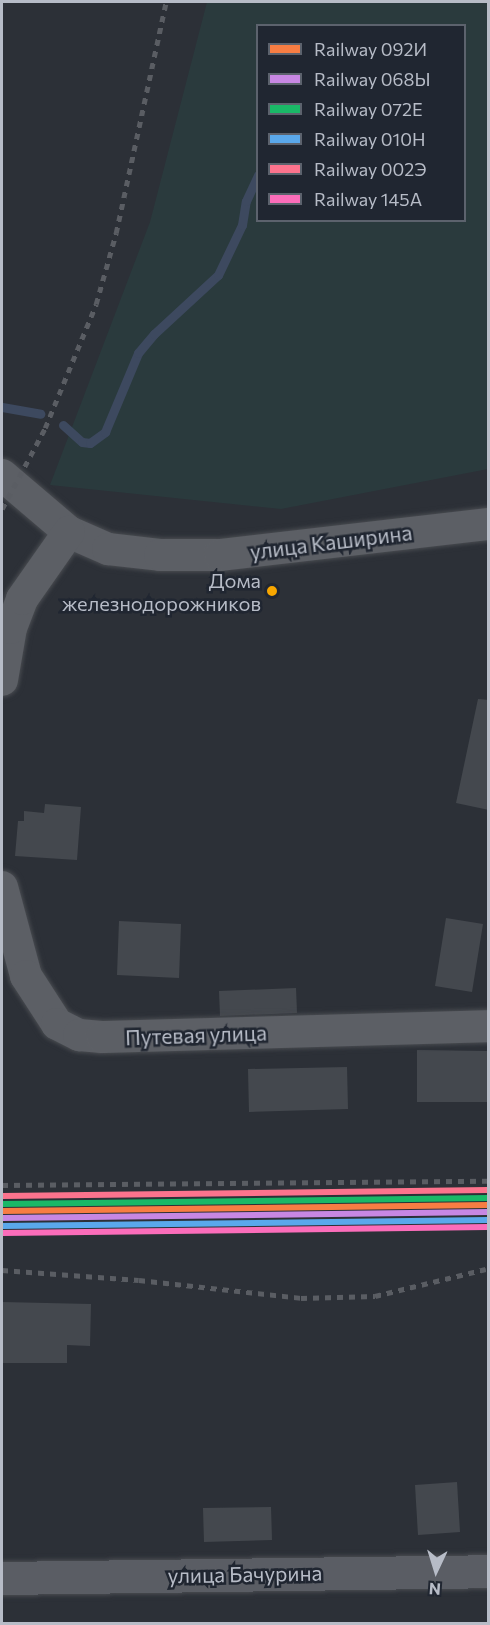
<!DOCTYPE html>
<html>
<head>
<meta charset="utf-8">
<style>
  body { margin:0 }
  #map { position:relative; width:490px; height:1625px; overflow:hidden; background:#2c3037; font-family:Commissioner,sans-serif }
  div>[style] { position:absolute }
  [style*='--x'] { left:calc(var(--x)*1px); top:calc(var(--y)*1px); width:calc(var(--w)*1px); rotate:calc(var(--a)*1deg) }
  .green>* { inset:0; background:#2a3a3d }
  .stream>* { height:9px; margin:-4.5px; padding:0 4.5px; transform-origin:4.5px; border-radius:4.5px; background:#3d495f }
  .building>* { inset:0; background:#44484e }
  .roads { filter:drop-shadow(0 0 2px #484b50) drop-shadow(0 0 2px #484b50) }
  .street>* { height:32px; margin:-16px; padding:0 16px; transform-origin:16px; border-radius:16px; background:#5c5f65 }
  .secondary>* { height:33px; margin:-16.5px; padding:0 16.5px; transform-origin:16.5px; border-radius:16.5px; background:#5a5d64 }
  .rail>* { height:4.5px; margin-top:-2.25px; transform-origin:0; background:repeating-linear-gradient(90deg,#5a5d63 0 6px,transparent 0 12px) }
  .rail-1>* { height:6px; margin:-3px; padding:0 3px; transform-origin:3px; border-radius:3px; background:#f77d43 }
  .rail-2>* { height:6px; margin:-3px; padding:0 3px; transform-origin:3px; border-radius:3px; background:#c787e3 }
  .rail-3>* { height:6px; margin:-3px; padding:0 3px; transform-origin:3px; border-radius:3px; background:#1ab867 }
  .rail-4>* { height:6px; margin:-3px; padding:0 3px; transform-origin:3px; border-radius:3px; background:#5aa8eb }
  .rail-5>* { height:6px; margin:-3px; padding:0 3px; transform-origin:3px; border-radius:3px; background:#fc738d }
  .rail-6>* { height:6px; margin:-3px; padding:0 3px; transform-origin:3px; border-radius:3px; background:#fb6dba }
  .dots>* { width:16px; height:16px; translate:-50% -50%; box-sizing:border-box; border:3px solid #202631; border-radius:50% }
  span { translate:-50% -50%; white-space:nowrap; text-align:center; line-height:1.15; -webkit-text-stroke:5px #202631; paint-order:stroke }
  .bus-label { font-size:20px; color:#b7bcc7 }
  .right { translate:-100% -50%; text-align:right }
  .street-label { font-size:21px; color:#b7bcc7 }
  .frame { position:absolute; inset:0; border:3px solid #b7bcc7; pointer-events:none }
  .legend { position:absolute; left:256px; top:24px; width:210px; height:198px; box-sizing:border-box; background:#202631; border:2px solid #5c626d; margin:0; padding:8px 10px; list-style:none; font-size:18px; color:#b7bcc7 }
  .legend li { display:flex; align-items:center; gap:12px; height:30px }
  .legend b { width:30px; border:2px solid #5c626d }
  .north { position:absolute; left:406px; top:1541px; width:60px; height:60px; -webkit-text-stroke:4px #202631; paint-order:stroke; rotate:184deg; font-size:16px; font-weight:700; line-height:24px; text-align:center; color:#b7bcc7 }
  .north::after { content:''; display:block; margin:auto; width:21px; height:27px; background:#b7bcc7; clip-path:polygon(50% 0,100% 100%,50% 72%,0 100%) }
</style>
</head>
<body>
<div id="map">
  <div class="green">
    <i style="clip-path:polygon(evenodd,207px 2px,488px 2px,488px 469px,281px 509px,50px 485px,150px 222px,207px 2px,258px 26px,464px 26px,464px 220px,258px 220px,258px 26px)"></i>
  </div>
  <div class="stream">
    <i style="--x:2;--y:407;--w:39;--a:10"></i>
    <i style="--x:63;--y:425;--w:25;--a:42"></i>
    <i style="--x:82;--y:442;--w:8;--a:7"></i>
    <i style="--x:90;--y:443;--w:19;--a:-36"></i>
    <i style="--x:105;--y:432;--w:86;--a:-67.3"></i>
    <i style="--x:138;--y:353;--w:25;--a:-50"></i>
    <i style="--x:154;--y:334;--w:87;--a:-42.7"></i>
    <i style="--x:218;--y:275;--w:55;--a:-64.4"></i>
    <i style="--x:242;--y:225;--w:24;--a:-81"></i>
    <i style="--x:246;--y:201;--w:29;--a:-65"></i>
  </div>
  <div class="building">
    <i style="clip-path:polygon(478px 699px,489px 700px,489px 810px,456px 803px)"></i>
    <i style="clip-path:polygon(45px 804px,81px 807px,77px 860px,15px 856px,18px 821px,24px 821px,24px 811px,44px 813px)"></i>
    <i style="clip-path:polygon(446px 918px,483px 924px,472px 992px,435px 986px)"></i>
    <i style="clip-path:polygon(119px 921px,181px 924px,179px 978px,117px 975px)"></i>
    <i style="clip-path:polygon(296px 988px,297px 1013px,220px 1016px,219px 991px)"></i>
    <i style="clip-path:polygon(417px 1050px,489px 1051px,489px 1102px,417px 1102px)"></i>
    <i style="clip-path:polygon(347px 1067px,348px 1109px,249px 1112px,248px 1069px)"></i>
    <i style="clip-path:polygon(2px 1302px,91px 1304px,90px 1346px,67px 1345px,67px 1363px,2px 1363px)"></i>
    <i style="clip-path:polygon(457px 1482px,460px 1532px,418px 1535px,415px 1485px)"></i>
    <i style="clip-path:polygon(271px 1507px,272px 1540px,204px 1542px,203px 1508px)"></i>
  </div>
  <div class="roads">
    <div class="street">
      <i style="--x:2;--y:475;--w:88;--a:40.4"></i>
      <i style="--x:69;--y:532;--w:43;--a:23.6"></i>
      <i style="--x:108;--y:549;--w:52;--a:6.6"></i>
      <i style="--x:160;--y:555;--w:60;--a:0"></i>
      <i style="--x:220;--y:555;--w:270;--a:-6.6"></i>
      <i style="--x:2;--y:680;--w:53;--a:-80.2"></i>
      <i style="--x:11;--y:628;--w:31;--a:-69"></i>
      <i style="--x:22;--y:599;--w:82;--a:-55"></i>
      <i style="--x:2;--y:887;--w:92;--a:74.9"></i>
      <i style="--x:26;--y:976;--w:57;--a:57.1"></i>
      <i style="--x:57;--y:1024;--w:25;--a:27"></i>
      <i style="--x:79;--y:1035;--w:23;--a:5"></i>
      <i style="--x:102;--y:1037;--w:386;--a:-1.6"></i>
    </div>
    <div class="secondary">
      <i style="--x:2;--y:1578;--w:486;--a:-0.8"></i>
    </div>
  </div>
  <div class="rail">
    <i style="--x:2;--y:509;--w:92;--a:-62"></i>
    <i style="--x:45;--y:428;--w:134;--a:-67.6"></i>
    <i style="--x:96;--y:304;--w:74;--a:-74.3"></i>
    <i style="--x:116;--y:233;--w:236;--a:-77.8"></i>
    <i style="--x:2;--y:1185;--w:486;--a:-0.5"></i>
    <i style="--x:2;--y:1270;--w:137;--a:4.2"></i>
    <i style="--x:139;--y:1280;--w:163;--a:6.3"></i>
    <i style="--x:301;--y:1298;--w:74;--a:-1.5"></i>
    <i style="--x:375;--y:1296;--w:114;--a:-13.7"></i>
  </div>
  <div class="rail-1">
    <i style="--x:2;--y:1211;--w:486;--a:-0.7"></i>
  </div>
  <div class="rail-2">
    <i style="--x:2;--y:1218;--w:486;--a:-0.7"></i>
  </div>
  <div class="rail-3">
    <i style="--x:2;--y:1204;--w:486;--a:-0.7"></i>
  </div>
  <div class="rail-4">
    <i style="--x:2;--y:1226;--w:486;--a:-0.7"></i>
  </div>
  <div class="rail-5">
    <i style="--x:2;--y:1196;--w:486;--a:-0.7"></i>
  </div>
  <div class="rail-6">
    <i style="--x:2;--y:1233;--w:486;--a:-0.7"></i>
  </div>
  <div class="dots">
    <i style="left:272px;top:591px;background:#f7a600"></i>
  </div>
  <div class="bus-label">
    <span class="right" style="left:261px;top:592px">Дома<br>железнодорожников</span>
  </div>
  <div class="street-label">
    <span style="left:331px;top:542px;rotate:-7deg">улица Каширина</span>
    <span style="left:196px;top:1035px;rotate:-2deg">Путевая улица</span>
    <span style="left:245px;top:1574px;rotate:-1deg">улица Бачурина</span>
  </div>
  <div class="frame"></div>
  <ul class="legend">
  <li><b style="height:8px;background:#f77d43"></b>Railway 092И</li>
  <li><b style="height:8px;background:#c787e3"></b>Railway 068Ы</li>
  <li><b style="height:8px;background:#1ab867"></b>Railway 072Е</li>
  <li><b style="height:8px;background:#5aa8eb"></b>Railway 010Н</li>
  <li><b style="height:8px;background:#fc738d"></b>Railway 002Э</li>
  <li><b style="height:8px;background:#fb6dba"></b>Railway 145А</li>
  </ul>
  <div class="north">N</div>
</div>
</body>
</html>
